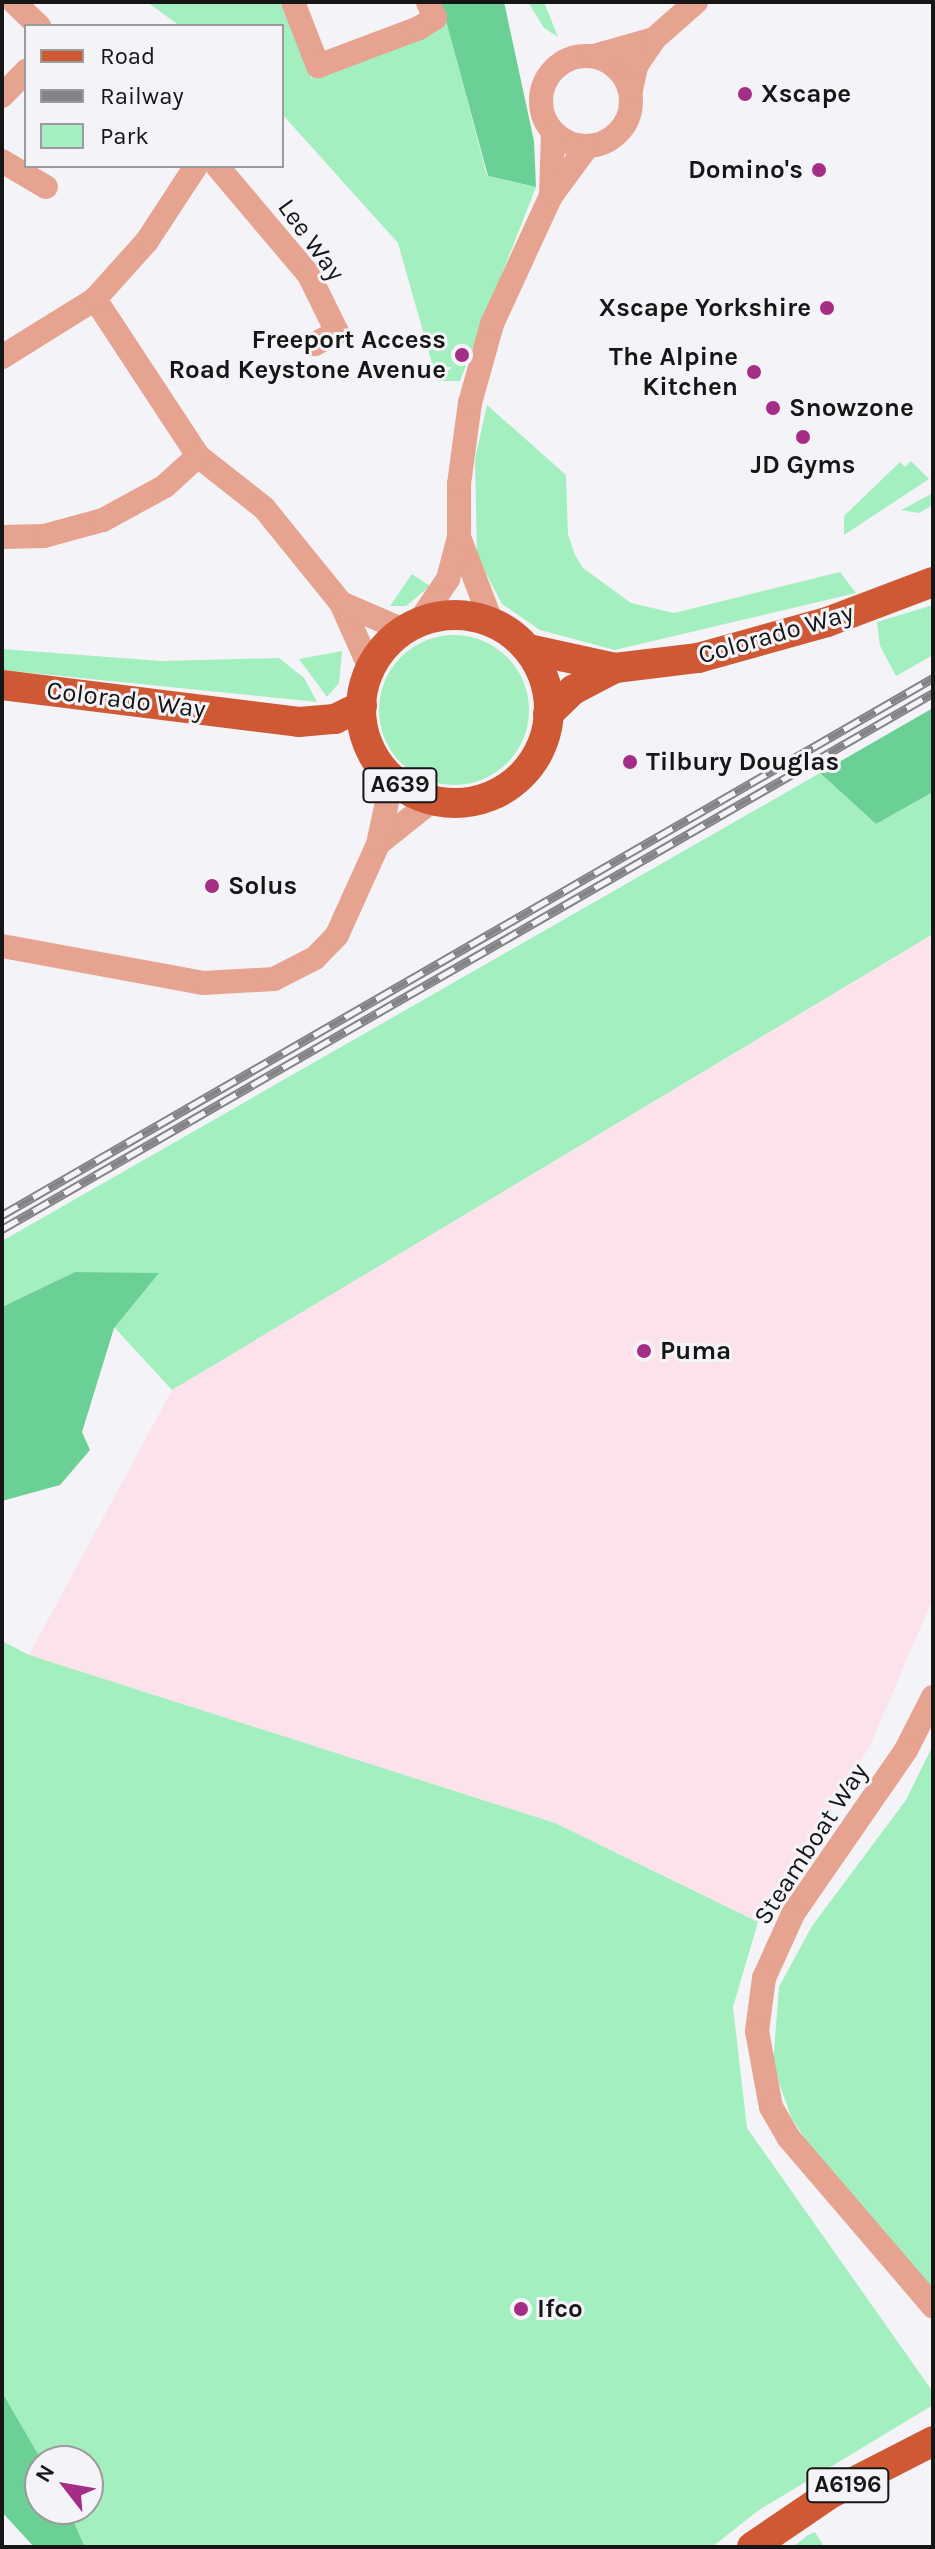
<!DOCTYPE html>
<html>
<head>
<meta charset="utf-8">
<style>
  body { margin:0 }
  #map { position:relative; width:935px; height:2549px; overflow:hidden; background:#f4f3f7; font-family:Karla,sans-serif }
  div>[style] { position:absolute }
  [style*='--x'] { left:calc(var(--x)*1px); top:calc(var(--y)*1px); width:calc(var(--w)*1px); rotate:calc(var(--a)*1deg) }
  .industrial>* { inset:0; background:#fce2ea }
  .green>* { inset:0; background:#a3efc0 }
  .round { border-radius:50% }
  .forest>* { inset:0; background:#6ad096 }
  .minor>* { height:24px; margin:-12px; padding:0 12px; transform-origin:12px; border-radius:12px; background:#e6a390 }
  .minor>.ring { margin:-12px; padding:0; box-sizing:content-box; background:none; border:24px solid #e6a390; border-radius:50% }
  .major>* { height:30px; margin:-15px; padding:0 15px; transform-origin:15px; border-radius:15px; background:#cf5835 }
  .major>.ring { margin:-15px; padding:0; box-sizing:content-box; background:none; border:30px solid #cf5835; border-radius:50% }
  .rail>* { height:9px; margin-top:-4.5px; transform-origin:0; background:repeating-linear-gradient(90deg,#f4f3f7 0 18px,#848486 0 36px); box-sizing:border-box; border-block:2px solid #848486 }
  .dots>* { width:22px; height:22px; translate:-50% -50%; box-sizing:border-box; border:4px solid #f4f3f7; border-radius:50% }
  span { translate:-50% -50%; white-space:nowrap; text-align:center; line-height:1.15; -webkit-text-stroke:6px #f4f3f7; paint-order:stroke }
  .shield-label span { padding:2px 6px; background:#f4f3f7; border:2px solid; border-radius:6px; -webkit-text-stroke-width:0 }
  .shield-label { font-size:24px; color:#161617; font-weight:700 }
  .poi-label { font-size:26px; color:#161617; font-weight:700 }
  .left { translate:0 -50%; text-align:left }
  .right { translate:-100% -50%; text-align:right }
  .street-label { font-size:26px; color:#161617 }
  .frame { position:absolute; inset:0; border:4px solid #161617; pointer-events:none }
  .legend { position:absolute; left:24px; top:24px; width:260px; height:144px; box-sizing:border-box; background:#f4f3f7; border:2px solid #9b9b9d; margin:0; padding:10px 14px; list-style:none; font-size:24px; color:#161617 }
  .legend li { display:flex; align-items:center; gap:16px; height:40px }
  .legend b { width:40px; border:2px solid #9b9b9d }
  .north { position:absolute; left:24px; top:2445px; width:80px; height:80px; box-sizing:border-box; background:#f4f3f7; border:2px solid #9b9b9d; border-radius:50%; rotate:301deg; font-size:22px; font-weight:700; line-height:32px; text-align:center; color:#161617 }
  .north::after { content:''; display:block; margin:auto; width:28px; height:36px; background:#a52d85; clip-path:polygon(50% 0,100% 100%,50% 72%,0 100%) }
</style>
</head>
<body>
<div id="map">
  <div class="industrial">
    <i style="clip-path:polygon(933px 934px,933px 1598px,870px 1746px,758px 1922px,555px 1823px,29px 1655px,172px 1390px)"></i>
  </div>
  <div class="green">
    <i style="clip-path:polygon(147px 2px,280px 2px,311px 78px,447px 23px,487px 176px,536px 187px,460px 381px,437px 381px,398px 243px,282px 114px,282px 26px,180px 26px)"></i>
    <i style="clip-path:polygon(528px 2px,544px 2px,558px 37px,544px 28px)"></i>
    <i style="clip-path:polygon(487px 405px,566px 475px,568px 535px,575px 555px,583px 568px,631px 603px,674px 613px,840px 572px,856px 593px,615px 650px,540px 630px,502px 604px,477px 556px,475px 459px)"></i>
    <i style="clip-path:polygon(911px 461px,929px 479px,844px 535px,844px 516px,900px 462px,905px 467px)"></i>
    <i style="clip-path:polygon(933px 493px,933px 505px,919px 513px,901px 510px)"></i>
    <i style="clip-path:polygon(412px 574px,430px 586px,406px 606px,390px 606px)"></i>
    <i style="clip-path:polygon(933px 605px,933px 655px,896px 676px,880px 646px,877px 622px)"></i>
    <i class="round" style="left:379px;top:635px;width:150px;height:150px"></i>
    <i style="clip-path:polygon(2px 649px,161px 661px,279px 658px,304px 678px,317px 702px,2px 670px)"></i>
    <i style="clip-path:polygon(342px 651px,339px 683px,327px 697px,299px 659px)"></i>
    <i style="clip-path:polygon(820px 773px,876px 824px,933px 792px,933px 934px,172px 1390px,114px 1327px,158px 1274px,75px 1272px,2px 1307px,2px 1241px)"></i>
    <i style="clip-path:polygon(2px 1641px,29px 1655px,555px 1823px,758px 1922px,733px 2007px,747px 2128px,933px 2392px,933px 2405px,759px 2510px,712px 2547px,85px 2547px,68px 2509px,88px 2509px,88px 2461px,42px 2461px,2px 2392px)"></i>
    <i style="clip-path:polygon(933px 1745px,933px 2301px,818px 2159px,791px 2117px,773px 2065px,779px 1987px,812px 1926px,906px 1800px)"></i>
    <i style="clip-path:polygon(815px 2532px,824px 2547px,793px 2547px,808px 2535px)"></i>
  </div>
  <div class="forest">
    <i style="clip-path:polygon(441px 2px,504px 2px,534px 141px,536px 187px,488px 176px)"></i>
    <i style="clip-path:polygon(933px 708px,933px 792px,876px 824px,820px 773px)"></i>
    <i style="clip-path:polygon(75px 1272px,159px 1273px,114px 1328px,82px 1432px,90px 1450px,60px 1485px,2px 1501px,2px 1307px)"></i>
    <i style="clip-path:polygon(2px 2392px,42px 2461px,40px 2509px,68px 2509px,85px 2547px,34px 2547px,2px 2512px)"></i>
  </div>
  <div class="minor">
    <i style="--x:14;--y:2;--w:35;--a:44"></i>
    <i style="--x:293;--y:2;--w:69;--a:68.7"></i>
    <i style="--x:318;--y:66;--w:108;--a:-20.6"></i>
    <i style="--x:419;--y:28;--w:19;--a:-32"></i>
    <i style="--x:435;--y:18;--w:17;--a:-114"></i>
    <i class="ring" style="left:541px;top:56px;width:66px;height:66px"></i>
    <i style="--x:594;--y:56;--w:62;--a:-15.8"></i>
    <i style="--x:631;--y:90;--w:25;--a:-78"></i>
    <i style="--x:636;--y:66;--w:32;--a:-56"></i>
    <i style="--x:654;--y:39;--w:56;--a:-41.4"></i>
    <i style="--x:2;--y:96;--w:35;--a:-46"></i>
    <i style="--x:2;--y:161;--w:51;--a:30.6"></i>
    <i style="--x:217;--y:166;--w:143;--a:49.8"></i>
    <i style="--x:309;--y:275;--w:64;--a:63.8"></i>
    <i style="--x:337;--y:332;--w:25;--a:151"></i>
    <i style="--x:551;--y:196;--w:63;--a:-88.2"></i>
    <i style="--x:95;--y:299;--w:188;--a:56.7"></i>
    <i style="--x:198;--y:456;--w:84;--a:38.2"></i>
    <i style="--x:264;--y:508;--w:122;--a:51"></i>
    <i style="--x:341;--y:603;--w:71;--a:66"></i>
    <i style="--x:2;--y:357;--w:110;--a:-31.9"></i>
    <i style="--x:95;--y:299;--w:78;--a:-48.1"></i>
    <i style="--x:147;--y:241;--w:90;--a:-56.8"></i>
    <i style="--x:2;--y:537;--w:42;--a:-1.4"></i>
    <i style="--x:44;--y:536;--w:61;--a:-15.2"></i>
    <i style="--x:103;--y:520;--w:71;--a:-28.7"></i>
    <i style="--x:165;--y:486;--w:45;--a:-42.3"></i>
    <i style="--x:459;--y:537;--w:90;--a:69.1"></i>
    <i style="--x:341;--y:603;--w:68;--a:23.5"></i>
    <i style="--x:419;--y:622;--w:52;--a:-56"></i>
    <i style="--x:448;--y:579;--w:43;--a:-75.3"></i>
    <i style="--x:459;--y:537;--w:53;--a:-90"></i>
    <i style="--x:459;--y:484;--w:82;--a:-82.3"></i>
    <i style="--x:470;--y:403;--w:82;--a:-74.4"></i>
    <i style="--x:492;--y:324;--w:141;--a:-65.3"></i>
    <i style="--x:551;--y:196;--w:61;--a:-53.7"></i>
    <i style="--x:378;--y:844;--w:70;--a:-38.7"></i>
    <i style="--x:2;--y:946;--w:204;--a:10.4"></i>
    <i style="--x:203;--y:983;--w:71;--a:-3.2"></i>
    <i style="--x:274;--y:979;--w:46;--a:-27.1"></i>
    <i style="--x:315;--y:958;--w:32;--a:-46"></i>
    <i style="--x:337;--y:935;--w:100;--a:-65.7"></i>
    <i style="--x:378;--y:844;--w:66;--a:-77.8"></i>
    <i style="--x:933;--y:1697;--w:59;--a:117"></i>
    <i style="--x:906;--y:1750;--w:199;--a:124.6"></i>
    <i style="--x:793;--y:1914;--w:70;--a:114.4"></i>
    <i style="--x:764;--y:1978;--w:53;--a:97.5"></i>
    <i style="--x:757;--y:2031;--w:77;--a:79.6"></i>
    <i style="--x:771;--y:2107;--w:34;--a:60"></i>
    <i style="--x:788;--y:2137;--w:223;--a:49.4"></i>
  </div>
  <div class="major">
    <i class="ring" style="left:361px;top:615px;width:158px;height:158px"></i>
    <i style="--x:528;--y:649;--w:89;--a:12.3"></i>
    <i style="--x:615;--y:668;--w:84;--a:-6.9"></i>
    <i style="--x:698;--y:658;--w:134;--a:-15.6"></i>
    <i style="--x:827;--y:622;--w:113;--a:-20.7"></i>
    <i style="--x:2;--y:685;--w:299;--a:7.1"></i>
    <i style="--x:299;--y:722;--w:36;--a:-5"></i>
    <i style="--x:335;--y:719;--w:30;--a:-26"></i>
    <i style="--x:548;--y:714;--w:35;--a:-44"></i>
    <i style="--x:573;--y:690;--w:47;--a:-27.6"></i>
    <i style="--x:752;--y:2547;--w:94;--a:-34.2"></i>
    <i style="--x:830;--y:2494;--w:116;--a:-27.2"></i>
  </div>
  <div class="rail">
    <i style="--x:2;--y:1215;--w:1075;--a:-29.98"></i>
    <i style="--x:2;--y:1229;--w:1074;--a:-29.93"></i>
  </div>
  <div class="dots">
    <i style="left:745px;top:94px;background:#a52d85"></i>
    <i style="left:819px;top:170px;background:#a52d85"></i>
    <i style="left:827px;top:308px;background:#a52d85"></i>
    <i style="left:462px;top:355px;background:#a52d85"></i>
    <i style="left:754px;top:372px;background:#a52d85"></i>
    <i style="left:773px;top:408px;background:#a52d85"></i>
    <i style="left:803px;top:437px;background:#a52d85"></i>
    <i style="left:630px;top:762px;background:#a52d85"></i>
    <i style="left:212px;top:886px;background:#a52d85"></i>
    <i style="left:644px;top:1351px;background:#a52d85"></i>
    <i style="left:521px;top:2309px;background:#a52d85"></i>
  </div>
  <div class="shield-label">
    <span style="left:400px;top:785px">A639</span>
    <span style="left:848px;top:2485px">A6196</span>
  </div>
  <div class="poi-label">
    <span class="left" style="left:761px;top:94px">Xscape</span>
    <span class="right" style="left:803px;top:170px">Domino's</span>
    <span class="right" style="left:811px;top:308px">Xscape Yorkshire</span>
    <span class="right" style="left:446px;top:355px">Freeport Access<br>Road Keystone Avenue</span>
    <span class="right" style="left:738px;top:372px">The Alpine<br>Kitchen</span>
    <span class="left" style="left:789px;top:408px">Snowzone</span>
    <span style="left:803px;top:465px">JD Gyms</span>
    <span class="left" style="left:646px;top:762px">Tilbury Douglas</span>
    <span class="left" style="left:228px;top:886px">Solus</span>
    <span class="left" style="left:660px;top:1351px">Puma</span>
    <span class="left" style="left:537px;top:2309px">Ifco</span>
  </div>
  <div class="street-label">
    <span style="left:311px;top:240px;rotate:54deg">Lee Way</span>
    <span style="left:776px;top:634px;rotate:-16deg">Colorado Way</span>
    <span style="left:126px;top:700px;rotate:7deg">Colorado Way</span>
    <span style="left:811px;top:1844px;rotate:-57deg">Steamboat Way</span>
  </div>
  <div class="frame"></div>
  <ul class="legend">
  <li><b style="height:10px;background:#cf5835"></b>Road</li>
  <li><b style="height:10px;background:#848486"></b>Railway</li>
  <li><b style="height:22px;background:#a3efc0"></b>Park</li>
  </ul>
  <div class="north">N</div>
</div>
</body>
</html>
